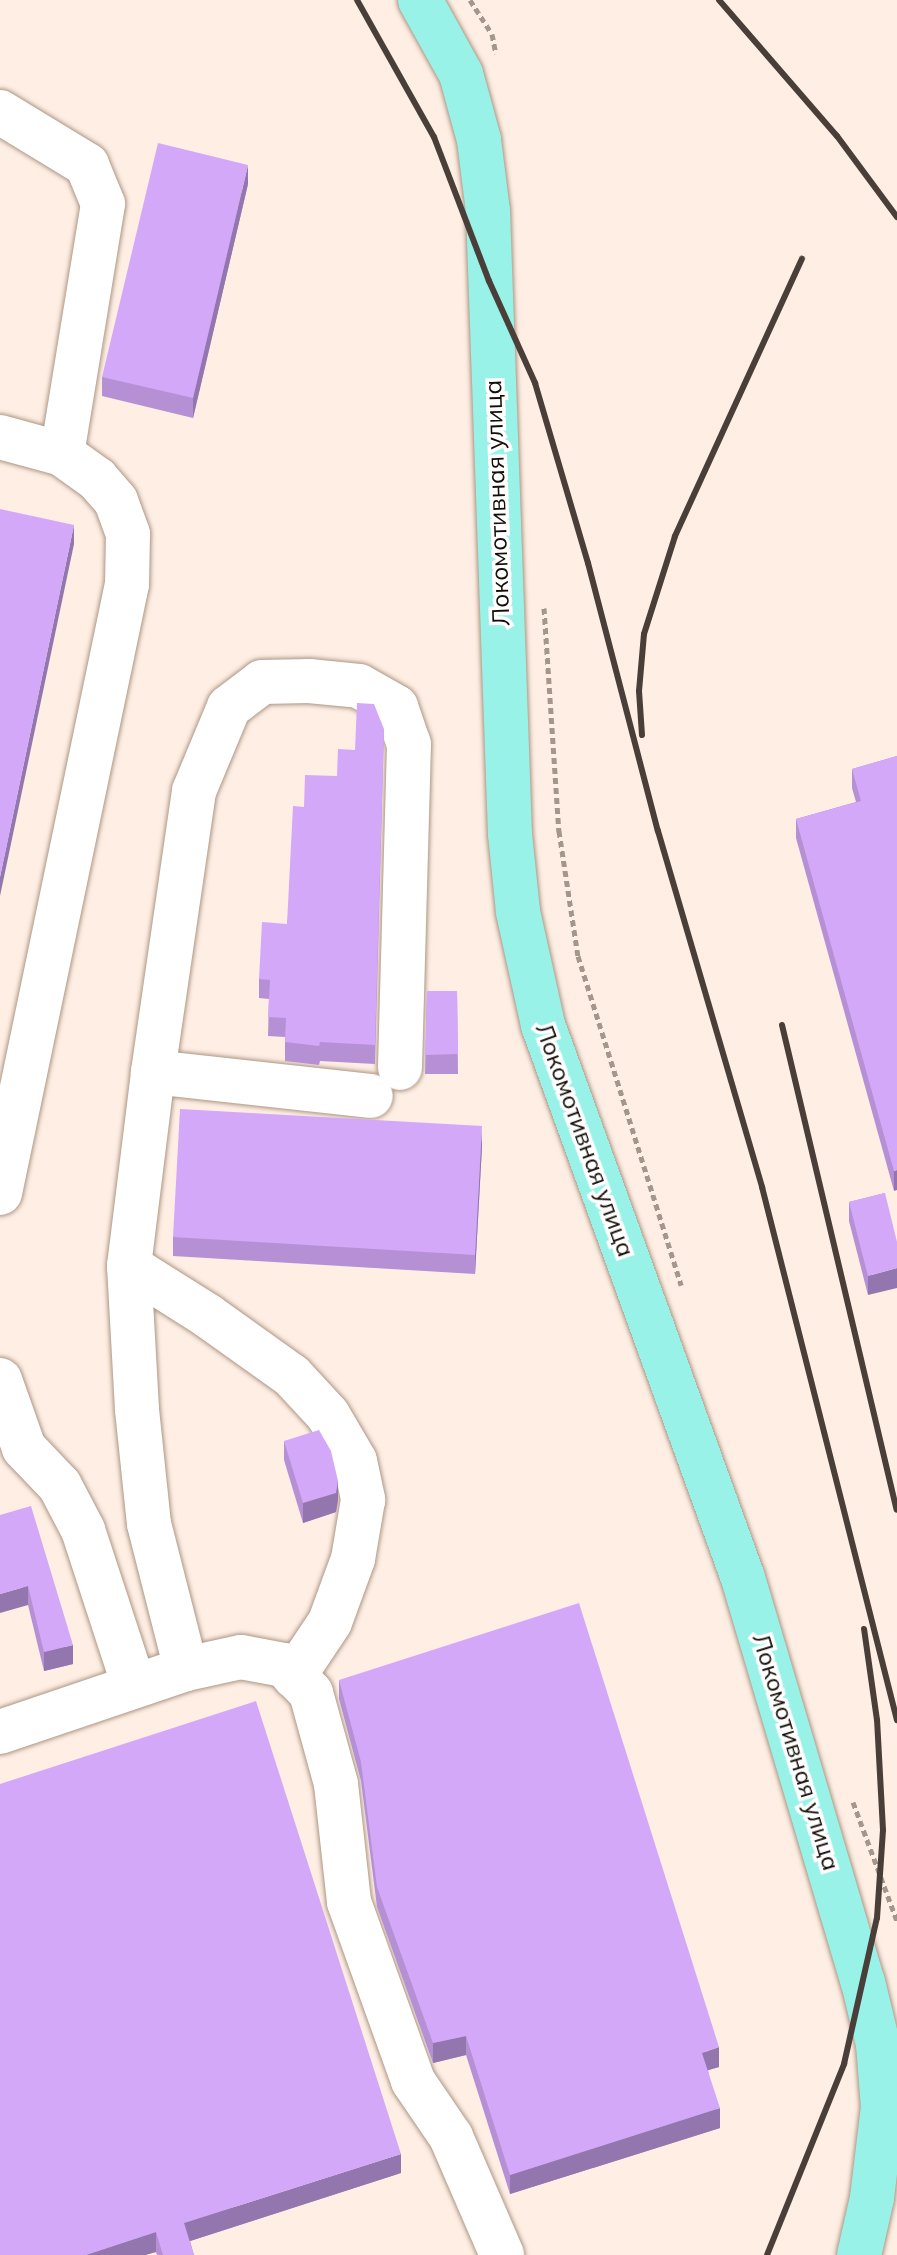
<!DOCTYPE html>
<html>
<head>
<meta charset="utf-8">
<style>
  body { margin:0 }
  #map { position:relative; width:897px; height:2255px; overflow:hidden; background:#feeee3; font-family:Mulish,sans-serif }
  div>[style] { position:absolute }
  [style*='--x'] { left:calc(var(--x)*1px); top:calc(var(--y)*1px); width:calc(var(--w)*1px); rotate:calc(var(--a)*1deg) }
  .path>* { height:5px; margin-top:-2.5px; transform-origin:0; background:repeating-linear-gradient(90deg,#a3968d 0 6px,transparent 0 10px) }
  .roads { filter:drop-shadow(0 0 2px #ad9685) drop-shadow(0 0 2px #ad9685) }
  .minor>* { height:44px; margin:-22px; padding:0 22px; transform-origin:22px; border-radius:22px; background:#fff }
  .major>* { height:44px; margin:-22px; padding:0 22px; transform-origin:22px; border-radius:22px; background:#99f2e8 }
  .rail>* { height:6px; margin:-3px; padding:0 3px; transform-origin:3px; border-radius:3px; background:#493f38 }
  .wall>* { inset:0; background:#b590d5 }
  .shaded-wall>* { inset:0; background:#9476ae }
  .building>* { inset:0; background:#d3a8f8 }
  span { translate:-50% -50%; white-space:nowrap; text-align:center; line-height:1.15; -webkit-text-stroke:7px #fff; paint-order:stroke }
  .street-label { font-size:24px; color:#150d07 }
</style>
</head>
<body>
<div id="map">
  <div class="path">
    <i style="--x:470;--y:0;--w:40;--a:57.1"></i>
    <i style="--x:492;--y:34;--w:20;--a:79"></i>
    <i style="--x:544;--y:608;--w:224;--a:86.2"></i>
    <i style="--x:559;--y:831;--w:126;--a:81.4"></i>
    <i style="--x:578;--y:956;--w:345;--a:72.6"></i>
    <i style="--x:853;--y:1802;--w:127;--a:69.7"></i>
  </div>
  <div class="roads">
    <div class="minor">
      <i style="--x:0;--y:112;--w:102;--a:31.3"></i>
      <i style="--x:87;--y:165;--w:42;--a:67.7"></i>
      <i style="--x:103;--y:204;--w:253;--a:99.3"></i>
      <i style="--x:0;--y:437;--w:64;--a:15.3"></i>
      <i style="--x:62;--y:454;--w:43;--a:35.5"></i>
      <i style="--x:97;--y:479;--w:29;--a:49"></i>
      <i style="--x:116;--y:501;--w:35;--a:70"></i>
      <i style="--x:128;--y:534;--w:50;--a:91.1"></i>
      <i style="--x:127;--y:584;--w:622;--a:101.78"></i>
      <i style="--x:153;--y:1072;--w:219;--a:6.3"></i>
      <i style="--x:129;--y:1266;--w:93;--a:32.3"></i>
      <i style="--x:208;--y:1316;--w:103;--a:35.5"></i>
      <i style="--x:292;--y:1376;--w:53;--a:47.3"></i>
      <i style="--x:328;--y:1415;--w:53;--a:59.6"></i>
      <i style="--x:355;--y:1461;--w:40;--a:78"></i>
      <i style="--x:363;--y:1500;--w:60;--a:99.6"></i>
      <i style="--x:353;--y:1559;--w:67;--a:110.1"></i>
      <i style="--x:330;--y:1622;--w:65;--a:123.7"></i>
      <i style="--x:0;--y:1380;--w:72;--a:70.6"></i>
      <i style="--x:24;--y:1448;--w:52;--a:46.5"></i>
      <i style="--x:60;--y:1486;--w:50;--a:62.4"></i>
      <i style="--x:83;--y:1530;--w:164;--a:71.9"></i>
      <i style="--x:186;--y:1669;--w:150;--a:-104.3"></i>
      <i style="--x:149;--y:1524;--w:116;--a:-96"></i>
      <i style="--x:137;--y:1409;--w:143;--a:-93.2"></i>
      <i style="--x:129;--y:1266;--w:195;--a:-82.9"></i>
      <i style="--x:153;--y:1072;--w:284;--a:-81.7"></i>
      <i style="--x:194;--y:791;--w:91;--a:-67.4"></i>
      <i style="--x:229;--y:707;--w:41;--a:-37.1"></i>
      <i style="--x:262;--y:682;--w:47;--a:-1.2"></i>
      <i style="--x:309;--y:681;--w:50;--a:5.7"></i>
      <i style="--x:359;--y:686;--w:43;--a:29.6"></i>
      <i style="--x:396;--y:707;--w:39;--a:71"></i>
      <i style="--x:409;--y:744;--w:324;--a:91.6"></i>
      <i style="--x:0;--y:1732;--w:196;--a:-18.7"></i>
      <i style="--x:186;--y:1669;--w:56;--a:-12.3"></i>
      <i style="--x:241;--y:1657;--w:44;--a:10.5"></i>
      <i style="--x:284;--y:1665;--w:39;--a:46"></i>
      <i style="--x:311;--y:1693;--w:94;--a:74.6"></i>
      <i style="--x:336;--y:1784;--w:119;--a:83.7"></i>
      <i style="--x:349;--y:1902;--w:190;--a:70.3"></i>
      <i style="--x:413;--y:2081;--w:68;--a:55.8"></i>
      <i style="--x:451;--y:2137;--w:129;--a:66.6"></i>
    </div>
    <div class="major">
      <i style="--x:420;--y:0;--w:85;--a:61"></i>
      <i style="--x:461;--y:74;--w:68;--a:74.7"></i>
      <i style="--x:479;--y:140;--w:72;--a:82.8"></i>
      <i style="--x:488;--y:211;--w:623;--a:87.98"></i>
      <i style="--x:510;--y:834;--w:78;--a:84.1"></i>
      <i style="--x:518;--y:912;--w:116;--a:77.5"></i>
      <i style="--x:543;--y:1025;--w:588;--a:70.12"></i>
      <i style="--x:743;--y:1578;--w:421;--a:73.5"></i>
      <i style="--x:863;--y:1982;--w:64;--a:76.4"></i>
      <i style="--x:878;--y:2044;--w:63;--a:85.5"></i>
      <i style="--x:883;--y:2107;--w:92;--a:96.9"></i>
      <i style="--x:872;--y:2198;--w:58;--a:102.8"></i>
    </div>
  </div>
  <div class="rail">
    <i style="--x:357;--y:0;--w:157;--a:60.7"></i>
    <i style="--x:434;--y:137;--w:154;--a:69.1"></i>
    <i style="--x:489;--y:281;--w:112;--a:65.7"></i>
    <i style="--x:535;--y:383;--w:188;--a:73.6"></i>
    <i style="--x:588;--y:563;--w:277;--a:75.4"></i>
    <i style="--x:658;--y:831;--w:371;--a:73.7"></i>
    <i style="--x:762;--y:1187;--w:550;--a:75.79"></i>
    <i style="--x:719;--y:0;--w:180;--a:49.1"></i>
    <i style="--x:837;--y:136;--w:101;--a:53.5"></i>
    <i style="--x:642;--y:735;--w:44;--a:-93.9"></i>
    <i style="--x:639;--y:691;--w:57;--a:-85"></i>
    <i style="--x:644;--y:634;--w:103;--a:-72.4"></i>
    <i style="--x:675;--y:536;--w:305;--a:-65.4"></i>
    <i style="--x:782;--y:1025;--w:498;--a:76.7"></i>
    <i style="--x:767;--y:2255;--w:206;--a:-68"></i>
    <i style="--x:844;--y:2064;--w:150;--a:-77.3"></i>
    <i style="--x:877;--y:1918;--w:88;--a:-86.1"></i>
    <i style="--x:883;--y:1830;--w:110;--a:-93.1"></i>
    <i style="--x:877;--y:1720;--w:92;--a:-98.1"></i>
  </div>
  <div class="wall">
    <i style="clip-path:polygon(248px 184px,193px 418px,102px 396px,102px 377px)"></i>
    <i style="clip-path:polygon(384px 729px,375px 1064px,320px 1061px,319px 1065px,285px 1061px,285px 1037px,268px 1036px,269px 999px,259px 998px,259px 979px,287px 924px,304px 807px,337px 776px,355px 750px)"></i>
    <i style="clip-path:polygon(897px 756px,894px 1191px,796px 838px,796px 819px,856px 802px,852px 788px,852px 769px)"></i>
    <i style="clip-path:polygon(427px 991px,457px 991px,458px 1074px,425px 1074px)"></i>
    <i style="clip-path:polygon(482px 1146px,475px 1274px,173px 1256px,173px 1237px)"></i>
    <i style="clip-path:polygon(885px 1193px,868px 1295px,849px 1221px,849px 1202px)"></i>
    <i style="clip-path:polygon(284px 1441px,338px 1500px,336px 1512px,303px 1523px,284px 1460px)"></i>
    <i style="clip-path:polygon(0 1515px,73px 1664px,44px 1671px,28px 1605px)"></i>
    <i style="clip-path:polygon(339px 1680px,719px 2067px,708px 2070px,720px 2128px,510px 2194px,466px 2055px,433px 2063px,377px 1907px,361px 1781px,339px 1699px)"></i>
    <i style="clip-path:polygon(401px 2173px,190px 2241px,194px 2255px,157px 2255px,156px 2252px,145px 2255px,0 2255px)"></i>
  </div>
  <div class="shaded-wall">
    <i style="clip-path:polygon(248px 165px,248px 184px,193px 418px,193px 398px)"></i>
    <i style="clip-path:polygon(74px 525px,74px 544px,0 896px,0 877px)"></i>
    <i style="clip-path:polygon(482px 1126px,482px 1146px,475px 1274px,475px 1255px)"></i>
    <i style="clip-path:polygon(897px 1170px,897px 1190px,894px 1191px,894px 1171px)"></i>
    <i style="clip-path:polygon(897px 1268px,897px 1288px,868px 1295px,868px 1276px)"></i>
    <i style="clip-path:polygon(338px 1481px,338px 1500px,336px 1512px,303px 1523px,303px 1503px)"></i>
    <i style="clip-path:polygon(28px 1586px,28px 1605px,0 1613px,0 1594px)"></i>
    <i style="clip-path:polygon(73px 1645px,73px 1664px,44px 1671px,44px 1652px)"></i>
    <i style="clip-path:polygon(466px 2036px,466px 2055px,433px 2063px,433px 2043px)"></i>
    <i style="clip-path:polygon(719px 2047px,719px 2067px,702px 2072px,702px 2053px)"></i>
    <i style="clip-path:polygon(720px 2108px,720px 2128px,510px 2194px,510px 2175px)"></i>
    <i style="clip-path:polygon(401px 2154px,401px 2173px,184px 2243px,184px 2223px)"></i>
    <i style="clip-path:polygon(156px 2232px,156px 2252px,145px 2255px,86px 2255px)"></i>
  </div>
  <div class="building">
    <i style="clip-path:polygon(158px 143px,248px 165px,193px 398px,102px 377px)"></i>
    <i style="clip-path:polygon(0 509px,74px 525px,0 877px)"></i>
    <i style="clip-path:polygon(357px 703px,374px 704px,384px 729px,375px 1045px,320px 1042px,319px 1046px,285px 1042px,286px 1018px,268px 1017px,270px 980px,259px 979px,262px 922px,287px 924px,293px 806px,304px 807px,305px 775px,337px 776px,338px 749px,355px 750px)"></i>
    <i style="clip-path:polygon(897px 756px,897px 1170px,894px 1171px,796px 819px,861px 801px,852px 769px)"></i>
    <i style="clip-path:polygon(427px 991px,457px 991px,458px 1054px,425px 1055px)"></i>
    <i style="clip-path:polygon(180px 1109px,482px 1126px,475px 1255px,173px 1237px)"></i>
    <i style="clip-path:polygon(885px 1193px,897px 1242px,897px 1268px,868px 1276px,849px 1202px)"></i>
    <i style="clip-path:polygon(319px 1430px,331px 1451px,338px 1481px,336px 1493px,303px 1503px,284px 1441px)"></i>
    <i style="clip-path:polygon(31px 1506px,73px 1645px,44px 1652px,28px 1586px,0 1594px,0 1515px)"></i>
    <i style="clip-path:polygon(579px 1603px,719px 2047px,702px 2053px,720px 2108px,510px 2175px,466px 2036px,433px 2043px,377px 1887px,361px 1762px,339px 1680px)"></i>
    <i style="clip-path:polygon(256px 1701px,401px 2154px,184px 2223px,194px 2255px,163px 2255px,156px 2232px,86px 2255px,0 2255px,0 1784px)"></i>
  </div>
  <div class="street-label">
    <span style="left:497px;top:503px;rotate:-92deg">Локомотивная улица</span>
    <span style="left:585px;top:1140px;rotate:70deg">Локомотивная улица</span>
    <span style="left:796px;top:1752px;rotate:73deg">Локомотивная улица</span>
  </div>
</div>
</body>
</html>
